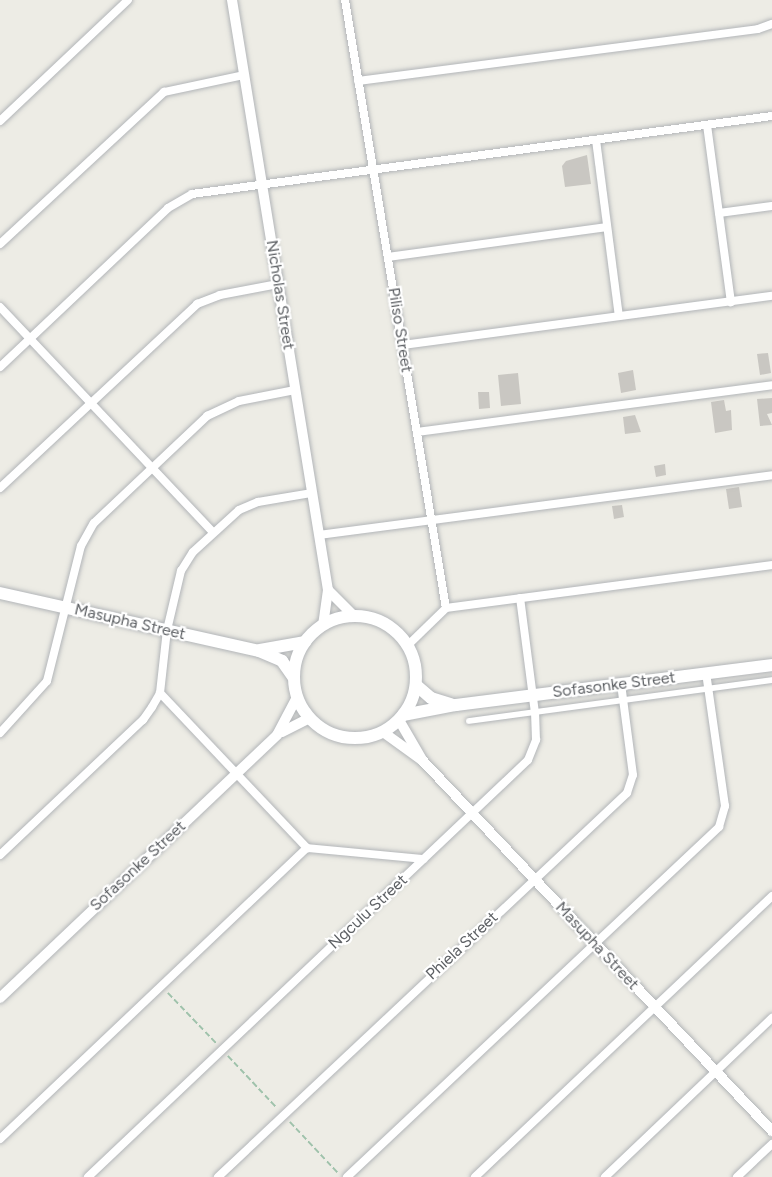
<!DOCTYPE html>
<html>
<head>
<meta charset="utf-8">
<style>
  body { margin:0 }
  #map { position:relative; width:772px; height:1177px; overflow:hidden; background:#edece5; font-family:Figtree,sans-serif }
  div>[style] { position:absolute }
  [style*='--x'] { left:calc(var(--x)*1px); top:calc(var(--y)*1px); width:calc(var(--w)*1px); rotate:calc(var(--a)*1deg) }
  .building>* { inset:0; background:#c9c7c2 }
  .path>* { height:1.5px; margin-top:-0.75px; transform-origin:0; background:repeating-linear-gradient(90deg,#9fc2ab 0 6px,transparent 0 9px) }
  .roads { filter:drop-shadow(0 0 2px #b2b5b8) drop-shadow(0 0 2px #b2b5b8) }
  .pedestrian>* { height:6px; margin:-3px; padding:0 3px; transform-origin:3px; border-radius:3px; background:#fff }
  .minor>* { height:8px; margin:-4px; padding:0 4px; transform-origin:4px; border-radius:4px; background:#fff }
  .tertiary>* { height:10px; margin:-5px; padding:0 5px; transform-origin:5px; border-radius:5px; background:#fff }
  .secondary>* { height:12px; margin:-6px; padding:0 6px; transform-origin:6px; border-radius:6px; background:#fff }
  .secondary>.ring { margin:-6px; padding:0; box-sizing:content-box; background:none; border:12px solid #fff; border-radius:50% }
  span { translate:-50% -50%; white-space:nowrap; text-align:center; line-height:1.15; -webkit-text-stroke:4.5px #fff; paint-order:stroke }
  .street-label { font-size:16px; color:#5d6064 }
</style>
</head>
<body>
<div id="map">
  <div class="building">
    <i style="clip-path:polygon(587px 155px,591px 184px,565px 187px,562px 166px,566px 161px)"></i>
    <i style="clip-path:polygon(768px 353px,771px 373px,760px 375px,757px 354px)"></i>
    <i style="clip-path:polygon(633px 370px,636px 390px,621px 393px,618px 373px)"></i>
    <i style="clip-path:polygon(518px 373px,521px 404px,501px 406px,498px 375px)"></i>
    <i style="clip-path:polygon(478px 392px,489px 392px,490px 408px,479px 409px)"></i>
    <i style="clip-path:polygon(772px 398px,772px 413px,767px 414px,772px 425px,760px 426px,757px 399px)"></i>
    <i style="clip-path:polygon(724px 400px,726px 411px,731px 410px,732px 430px,715px 433px,711px 402px)"></i>
    <i style="clip-path:polygon(635px 415px,641px 432px,625px 434px,623px 417px)"></i>
    <i style="clip-path:polygon(665px 464px,666px 475px,656px 477px,654px 466px)"></i>
    <i style="clip-path:polygon(739px 487px,742px 507px,729px 509px,726px 489px)"></i>
    <i style="clip-path:polygon(622px 505px,624px 517px,614px 519px,612px 506px)"></i>
  </div>
  <div class="path">
    <i style="--x:168;--y:993;--w:71;--a:46.1"></i>
    <i style="--x:228;--y:1056;--w:70;--a:46.7"></i>
    <i style="--x:290;--y:1122;--w:70;--a:46.7"></i>
  </div>
  <div class="roads">
    <div class="pedestrian">
      <i style="--x:469;--y:721;--w:306;--a:-7.7"></i>
    </div>
    <div class="minor">
      <i style="--x:345;--y:0;--w:616;--a:80.57"></i>
      <i style="--x:358;--y:81;--w:403;--a:-7.4"></i>
      <i style="--x:758;--y:29;--w:15;--a:-20"></i>
      <i style="--x:0;--y:121;--w:176;--a:-43.4"></i>
      <i style="--x:707;--y:125;--w:179;--a:82.3"></i>
      <i style="--x:596;--y:140;--w:177;--a:82.6"></i>
      <i style="--x:719;--y:213;--w:53;--a:-7.5"></i>
      <i style="--x:0;--y:244;--w:224;--a:-42.8"></i>
      <i style="--x:164;--y:92;--w:82;--a:-12"></i>
      <i style="--x:388;--y:257;--w:221;--a:-7.8"></i>
      <i style="--x:0;--y:307;--w:310;--a:46.6"></i>
      <i style="--x:403;--y:345;--w:372;--a:-7.6"></i>
      <i style="--x:0;--y:367;--w:231;--a:-43.4"></i>
      <i style="--x:168;--y:208;--w:28;--a:-30"></i>
      <i style="--x:192;--y:194;--w:585;--a:-7.66"></i>
      <i style="--x:417;--y:432;--w:358;--a:-7.5"></i>
      <i style="--x:0;--y:488;--w:270;--a:-43"></i>
      <i style="--x:197;--y:304;--w:25;--a:-21"></i>
      <i style="--x:220;--y:295;--w:59;--a:-10.7"></i>
      <i style="--x:319;--y:535;--w:457;--a:-7.5"></i>
      <i style="--x:446;--y:608;--w:329;--a:-7.5"></i>
      <i style="--x:408;--y:645;--w:53;--a:-44.2"></i>
      <i style="--x:160;--y:693;--w:214;--a:46.5"></i>
      <i style="--x:307;--y:848;--w:117;--a:5.4"></i>
      <i style="--x:0;--y:733;--w:70;--a:-47.9"></i>
      <i style="--x:47;--y:681;--w:139;--a:-75.9"></i>
      <i style="--x:81;--y:546;--w:26;--a:-61"></i>
      <i style="--x:94;--y:523;--w:156;--a:-43.4"></i>
      <i style="--x:207;--y:416;--w:35;--a:-25"></i>
      <i style="--x:239;--y:401;--w:57;--a:-11.1"></i>
      <i style="--x:0;--y:855;--w:197;--a:-43.4"></i>
      <i style="--x:143;--y:720;--w:16;--a:-55"></i>
      <i style="--x:152;--y:707;--w:16;--a:-60"></i>
      <i style="--x:160;--y:693;--w:63;--a:-83.7"></i>
      <i style="--x:167;--y:630;--w:61;--a:-76.7"></i>
      <i style="--x:181;--y:571;--w:22;--a:-58"></i>
      <i style="--x:193;--y:552;--w:62;--a:-42.4"></i>
      <i style="--x:239;--y:510;--w:21;--a:-23"></i>
      <i style="--x:258;--y:502;--w:55;--a:-9.5"></i>
      <i style="--x:0;--y:1139;--w:423;--a:-43.5"></i>
      <i style="--x:88;--y:1177;--w:606;--a:-43.46"></i>
      <i style="--x:528;--y:760;--w:22;--a:-68"></i>
      <i style="--x:536;--y:740;--w:27;--a:-92"></i>
      <i style="--x:535;--y:713;--w:116;--a:-97.4"></i>
      <i style="--x:218;--y:1177;--w:561;--a:-43.19"></i>
      <i style="--x:627;--y:793;--w:19;--a:-72"></i>
      <i style="--x:633;--y:775;--w:92;--a:-97.5"></i>
      <i style="--x:347;--y:1177;--w:511;--a:-43.25"></i>
      <i style="--x:719;--y:827;--w:22;--a:-74"></i>
      <i style="--x:725;--y:806;--w:134;--a:-98.1"></i>
      <i style="--x:475;--y:1177;--w:409;--a:-43.4"></i>
      <i style="--x:605;--y:1177;--w:231;--a:-43.6"></i>
      <i style="--x:737;--y:1177;--w:48;--a:-43.3"></i>
    </div>
    <div class="tertiary">
      <i style="--x:232;--y:0;--w:598;--a:80.76"></i>
      <i style="--x:328;--y:590;--w:34;--a:98"></i>
      <i style="--x:328;--y:590;--w:35;--a:45"></i>
      <i style="--x:399;--y:720;--w:44;--a:59.9"></i>
      <i style="--x:282;--y:732;--w:31;--a:-27"></i>
      <i style="--x:383;--y:732;--w:49;--a:35.9"></i>
      <i style="--x:423;--y:761;--w:509;--a:46.67"></i>
      <i style="--x:0;--y:998;--w:382;--a:-43.5"></i>
      <i style="--x:277;--y:735;--w:43;--a:-62.2"></i>
    </div>
    <div class="secondary">
      <i style="--x:0;--y:593;--w:265;--a:12.6"></i>
      <i style="--x:259;--y:651;--w:25;--a:23"></i>
      <i style="--x:282;--y:661;--w:19;--a:55"></i>
      <i class="ring" style="left:294px;top:616px;width:110px;height:110px"></i>
      <i style="--x:260;--y:650;--w:46;--a:-10.1"></i>
      <i style="--x:416;--y:685;--w:20;--a:41"></i>
      <i style="--x:431;--y:698;--w:21;--a:17"></i>
      <i style="--x:403;--y:715;--w:54;--a:-10.7"></i>
      <i style="--x:456;--y:705;--w:319;--a:-7.2"></i>
    </div>
  </div>
  <div class="street-label">
    <span style="left:280px;top:295px;rotate:81deg">Nicholas Street</span>
    <span style="left:400px;top:330px;rotate:81deg">Piliso Street</span>
    <span style="left:130px;top:622px;rotate:13deg">Masupha Street</span>
    <span style="left:614px;top:685px;rotate:-7deg">Sofasonke Street</span>
    <span style="left:138px;top:866px;rotate:-43deg">Sofasonke Street</span>
    <span style="left:368px;top:912px;rotate:-43deg">Ngculu Street</span>
    <span style="left:462px;top:946px;rotate:-43deg">Phiela Street</span>
    <span style="left:597px;top:946px;rotate:47deg">Masupha Street</span>
  </div>
</div>
</body>
</html>
